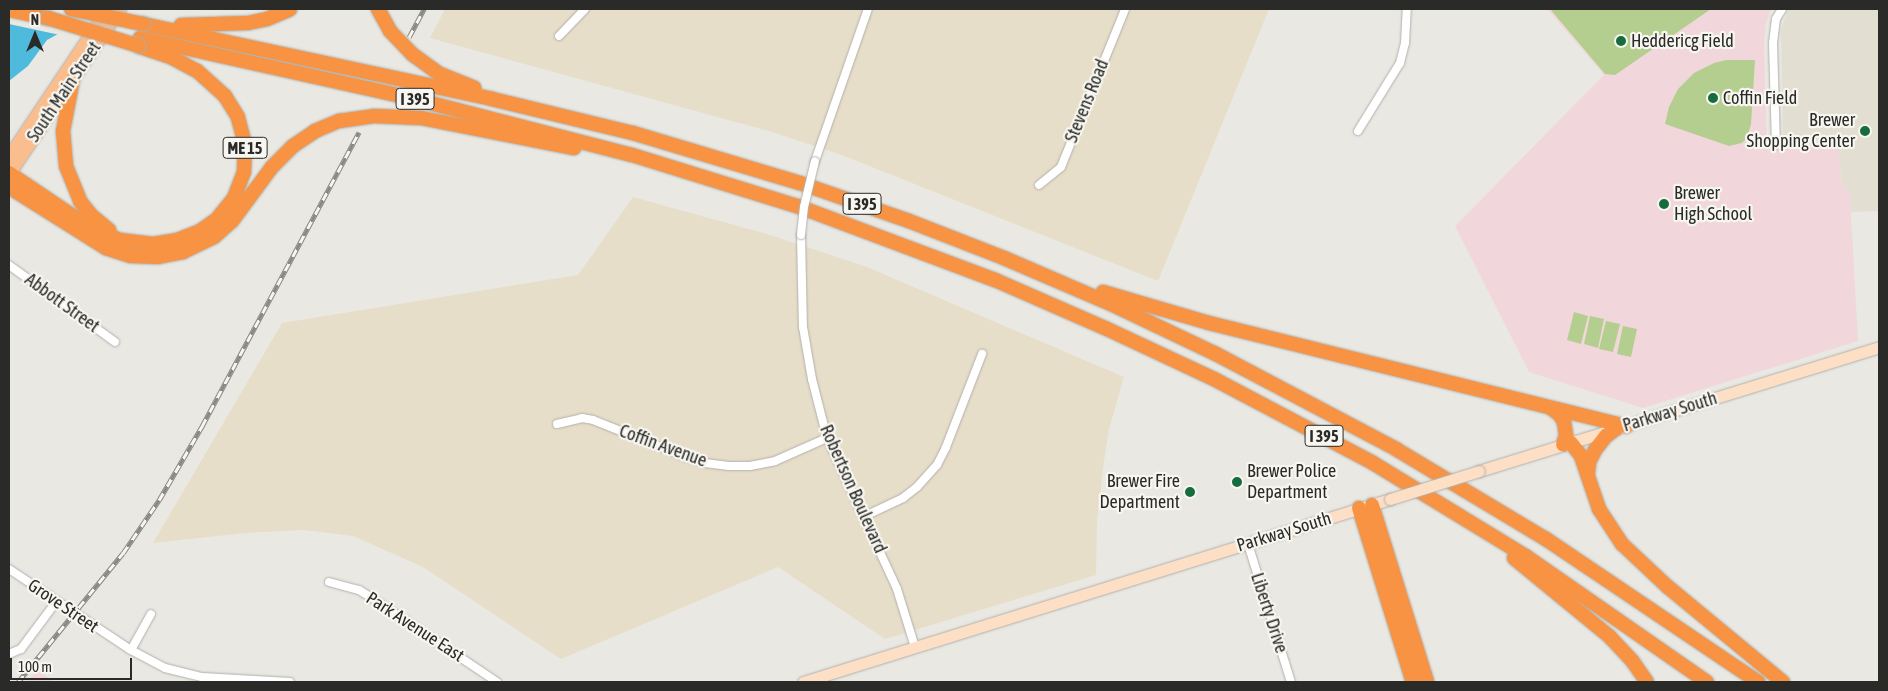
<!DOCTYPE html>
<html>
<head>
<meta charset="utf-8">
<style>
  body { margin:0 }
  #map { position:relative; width:1888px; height:691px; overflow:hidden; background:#eae8e3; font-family:"Asap Condensed",sans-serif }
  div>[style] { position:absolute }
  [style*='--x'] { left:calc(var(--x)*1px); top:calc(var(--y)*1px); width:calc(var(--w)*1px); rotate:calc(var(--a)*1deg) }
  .built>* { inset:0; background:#e2dfd2 }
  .industrial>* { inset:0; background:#e7dec9 }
  .education>* { inset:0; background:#f1d7db }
  .green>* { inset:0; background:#b3ce8e }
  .water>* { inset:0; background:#4ebbdc }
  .pier>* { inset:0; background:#eae8e3 }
  .roads { filter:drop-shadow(0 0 1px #b2b0ab) drop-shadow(0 0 1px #b2b0ab) }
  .minor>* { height:8px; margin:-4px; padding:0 4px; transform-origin:4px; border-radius:4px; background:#fff }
  .secondary>* { height:11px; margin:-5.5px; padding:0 5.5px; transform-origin:5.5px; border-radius:5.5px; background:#fddfc6 }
  .primary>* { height:12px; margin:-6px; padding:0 6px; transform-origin:6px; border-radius:6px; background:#fabe8e }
  .motorway>* { height:14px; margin:-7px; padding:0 7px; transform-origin:7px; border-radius:7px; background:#f79342 }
  .rail>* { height:4.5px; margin-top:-2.25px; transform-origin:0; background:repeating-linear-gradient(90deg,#f7f6f0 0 8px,#898885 0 16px); box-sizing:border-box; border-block:1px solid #898885 }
  .bridges { filter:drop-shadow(0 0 1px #b2b0ab) drop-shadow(0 0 1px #b2b0ab) }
  .minor-bridge>* { height:8px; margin:-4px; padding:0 4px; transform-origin:4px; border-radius:4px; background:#fff }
  .secondary-bridge>* { height:11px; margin:-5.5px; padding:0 5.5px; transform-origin:5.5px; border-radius:5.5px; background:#fddfc6 }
  .motorway-bridge>* { height:14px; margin:-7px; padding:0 7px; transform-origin:7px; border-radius:7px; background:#f79342 }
  .dots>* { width:14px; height:14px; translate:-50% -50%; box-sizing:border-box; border:2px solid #f7f6f0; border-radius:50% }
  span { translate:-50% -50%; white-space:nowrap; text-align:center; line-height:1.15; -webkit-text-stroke:4.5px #f7f6f0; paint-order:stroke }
  .shield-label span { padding:1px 4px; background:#f7f6f0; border:1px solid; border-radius:4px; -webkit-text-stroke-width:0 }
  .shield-label { font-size:16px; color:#2a2a28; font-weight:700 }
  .poi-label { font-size:18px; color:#2a2a28 }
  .left { translate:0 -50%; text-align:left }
  .right { translate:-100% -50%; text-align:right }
  .street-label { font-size:18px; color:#2a2a28 }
  .frame { position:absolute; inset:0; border:10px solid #2a2a28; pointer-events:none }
  .north { position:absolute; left:10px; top:10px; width:50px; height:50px; -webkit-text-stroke:4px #f7f6f0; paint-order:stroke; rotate:0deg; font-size:14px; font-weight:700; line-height:20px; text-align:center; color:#2a2a28 }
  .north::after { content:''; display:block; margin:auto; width:18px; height:22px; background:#2a2a28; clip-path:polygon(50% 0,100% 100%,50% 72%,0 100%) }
  .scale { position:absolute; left:10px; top:658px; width:122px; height:22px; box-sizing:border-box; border:2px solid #2a2a28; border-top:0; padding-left:6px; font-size:15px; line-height:18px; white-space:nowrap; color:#2a2a28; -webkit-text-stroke:4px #f7f6f0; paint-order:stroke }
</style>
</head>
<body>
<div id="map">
  <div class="built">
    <i style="clip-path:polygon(1788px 9px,1879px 9px,1879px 211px,1851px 212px,1850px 196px,1841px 180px,1837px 140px,1783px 141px,1781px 30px)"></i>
  </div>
  <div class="industrial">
    <i style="clip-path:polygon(445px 9px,1269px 9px,1158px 281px,839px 154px,769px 131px,430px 38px)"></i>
    <i style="clip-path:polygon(633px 197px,767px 234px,867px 267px,1124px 377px,1109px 429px,1104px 461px,1097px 521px,1096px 575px,885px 639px,778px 567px,561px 659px,423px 567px,353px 536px,304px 530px,246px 533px,153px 543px,282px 323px,578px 275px)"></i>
  </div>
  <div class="education">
    <i style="clip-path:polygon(1547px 9px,1771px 9px,1766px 24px,1764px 42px,1767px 142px,1837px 140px,1841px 180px,1850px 196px,1858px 341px,1643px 408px,1529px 372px,1455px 226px,1604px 75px)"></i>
    <i style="clip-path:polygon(37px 670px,54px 682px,27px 682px)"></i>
  </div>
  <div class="green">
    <i style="clip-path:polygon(1550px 9px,1711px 9px,1615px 75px,1605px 74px)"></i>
    <i style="clip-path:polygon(1726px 60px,1755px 60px,1751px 124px,1747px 138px,1742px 143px,1729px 146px,1665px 124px,1669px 107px,1678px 89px,1694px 73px,1714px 63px)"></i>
    <i style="clip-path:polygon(1574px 312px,1588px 316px,1581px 344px,1567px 340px)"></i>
    <i style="clip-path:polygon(1590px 316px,1604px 319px,1598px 348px,1584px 344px)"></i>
    <i style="clip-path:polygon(1606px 321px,1620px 324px,1613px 352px,1599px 349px)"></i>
    <i style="clip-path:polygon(1623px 326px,1637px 329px,1631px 357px,1617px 354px)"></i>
  </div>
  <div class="water">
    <i style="clip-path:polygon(9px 9px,58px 34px,47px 40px,28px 66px,9px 81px)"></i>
  </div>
  <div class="pier">
    <i style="clip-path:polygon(9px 9px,87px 9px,60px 35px,9px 24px)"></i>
  </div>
  <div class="roads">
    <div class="minor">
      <i style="--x:559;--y:36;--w:37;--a:-46"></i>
      <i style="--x:1358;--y:131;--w:80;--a:-58.3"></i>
      <i style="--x:1400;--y:63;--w:21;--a:-76"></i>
      <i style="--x:1405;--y:43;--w:34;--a:-87"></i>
      <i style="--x:1776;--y:145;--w:102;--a:-91.7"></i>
      <i style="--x:1773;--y:43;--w:24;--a:-83"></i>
      <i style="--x:1776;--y:19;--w:12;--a:-59"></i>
      <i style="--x:815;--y:161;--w:161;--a:-70.8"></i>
      <i style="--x:1039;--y:185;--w:28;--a:-39"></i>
      <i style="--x:1061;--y:167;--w:170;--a:-67.9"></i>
      <i style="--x:801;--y:235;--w:92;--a:88.8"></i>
      <i style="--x:803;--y:327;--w:53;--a:80.2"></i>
      <i style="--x:812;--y:379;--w:61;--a:75.7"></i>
      <i style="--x:827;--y:438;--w:166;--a:65.1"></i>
      <i style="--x:897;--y:589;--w:61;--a:72.8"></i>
      <i style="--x:9;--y:265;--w:131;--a:36"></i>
      <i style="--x:557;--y:424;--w:26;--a:-13"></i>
      <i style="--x:582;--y:418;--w:11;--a:10"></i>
      <i style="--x:593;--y:420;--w:102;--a:21.8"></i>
      <i style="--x:688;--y:458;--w:18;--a:16"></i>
      <i style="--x:705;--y:463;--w:24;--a:7"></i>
      <i style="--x:729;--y:466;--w:21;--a:0"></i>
      <i style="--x:750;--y:466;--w:25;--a:-11"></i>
      <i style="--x:775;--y:461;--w:57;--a:-23.9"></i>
      <i style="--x:865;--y:516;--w:42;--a:-25.3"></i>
      <i style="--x:903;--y:498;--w:18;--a:-38"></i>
      <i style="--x:917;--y:487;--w:30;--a:-48"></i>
      <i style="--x:937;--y:465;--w:20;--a:-63"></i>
      <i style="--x:946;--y:447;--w:100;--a:-68.8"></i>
      <i style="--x:1248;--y:544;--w:145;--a:72.7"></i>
      <i style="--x:9;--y:569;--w:146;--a:33.6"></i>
      <i style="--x:131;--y:650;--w:38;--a:28"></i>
      <i style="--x:165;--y:668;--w:38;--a:14"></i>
      <i style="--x:202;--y:677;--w:88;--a:3.3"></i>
      <i style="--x:329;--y:582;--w:31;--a:15"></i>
      <i style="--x:359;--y:590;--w:15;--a:32"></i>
      <i style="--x:372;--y:598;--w:151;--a:33.9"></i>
      <i style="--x:131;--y:650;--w:41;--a:-60.9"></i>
      <i style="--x:9;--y:654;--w:13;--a:-23"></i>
      <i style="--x:21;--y:649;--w:59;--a:-53.3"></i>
    </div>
    <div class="secondary">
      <i style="--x:1479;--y:471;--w:419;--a:-17.2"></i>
      <i style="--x:803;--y:682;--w:615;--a:-17.32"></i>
    </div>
    <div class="primary">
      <i style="--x:9;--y:157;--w:178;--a:-56.2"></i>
      <i style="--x:9;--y:175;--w:200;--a:-56.2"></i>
    </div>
    <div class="motorway">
      <i style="--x:378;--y:9;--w:25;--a:61"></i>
      <i style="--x:390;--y:31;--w:32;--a:46"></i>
      <i style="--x:412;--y:54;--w:34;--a:36"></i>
      <i style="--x:440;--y:74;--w:37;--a:22"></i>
      <i style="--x:9;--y:10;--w:40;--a:12"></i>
      <i style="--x:143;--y:24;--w:357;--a:12.1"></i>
      <i style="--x:492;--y:99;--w:145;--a:13.6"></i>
      <i style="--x:633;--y:133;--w:174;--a:16.7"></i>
      <i style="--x:800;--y:183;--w:115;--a:19.2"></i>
      <i style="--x:909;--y:221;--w:102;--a:21.3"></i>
      <i style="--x:1004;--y:258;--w:116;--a:23.3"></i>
      <i style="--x:1111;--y:304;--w:116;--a:25.5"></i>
      <i style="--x:1216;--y:354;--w:204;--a:27.8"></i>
      <i style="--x:1396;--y:449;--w:175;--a:31"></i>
      <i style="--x:1546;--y:539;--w:256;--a:34"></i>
      <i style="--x:181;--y:25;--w:67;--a:-1.7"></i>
      <i style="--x:248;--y:23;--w:19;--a:-12"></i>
      <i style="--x:267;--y:19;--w:25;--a:-23"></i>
      <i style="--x:140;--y:38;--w:273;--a:12.5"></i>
      <i style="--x:407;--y:97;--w:232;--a:14.5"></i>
      <i style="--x:632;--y:155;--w:173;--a:17.2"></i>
      <i style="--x:797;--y:206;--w:211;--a:20.5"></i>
      <i style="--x:995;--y:280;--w:120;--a:23.6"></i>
      <i style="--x:1105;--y:328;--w:120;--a:25.1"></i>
      <i style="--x:1214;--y:379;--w:180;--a:27.8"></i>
      <i style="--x:1373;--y:463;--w:180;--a:31.4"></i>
      <i style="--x:1527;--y:557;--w:219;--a:34.8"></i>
      <i style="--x:73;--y:79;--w:53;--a:100.9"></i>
      <i style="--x:63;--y:131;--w:35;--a:85"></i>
      <i style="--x:66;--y:166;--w:38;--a:68"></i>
      <i style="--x:80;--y:201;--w:16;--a:52"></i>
      <i style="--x:90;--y:214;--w:25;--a:40"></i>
      <i style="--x:9;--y:173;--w:95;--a:33.9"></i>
      <i style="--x:88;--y:226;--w:35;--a:24"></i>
      <i style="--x:120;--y:240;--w:33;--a:7"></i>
      <i style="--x:153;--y:244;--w:24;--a:-9"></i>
      <i style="--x:177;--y:240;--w:25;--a:-21"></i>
      <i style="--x:200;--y:231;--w:21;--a:-35"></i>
      <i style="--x:217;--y:219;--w:27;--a:-51"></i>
      <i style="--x:234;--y:198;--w:28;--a:-69"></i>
      <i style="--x:244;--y:172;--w:28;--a:-88"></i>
      <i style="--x:245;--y:144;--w:28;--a:-105"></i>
      <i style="--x:238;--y:117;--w:25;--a:-122"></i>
      <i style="--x:225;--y:96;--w:38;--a:-138"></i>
      <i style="--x:197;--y:71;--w:27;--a:-152"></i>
      <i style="--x:173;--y:58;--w:36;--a:-161"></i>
      <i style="--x:9;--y:187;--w:115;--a:32.2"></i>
      <i style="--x:106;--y:248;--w:26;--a:18"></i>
      <i style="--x:131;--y:256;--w:27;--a:2"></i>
      <i style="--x:158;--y:257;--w:25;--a:-11"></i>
      <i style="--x:183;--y:252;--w:34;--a:-26"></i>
      <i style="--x:214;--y:237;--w:24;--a:-42"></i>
      <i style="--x:232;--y:221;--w:67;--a:-53.5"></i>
      <i style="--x:272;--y:167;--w:30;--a:-45"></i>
      <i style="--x:293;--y:146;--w:27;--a:-34"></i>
      <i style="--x:315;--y:131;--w:26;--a:-23"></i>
      <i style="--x:339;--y:121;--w:35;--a:-8"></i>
      <i style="--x:374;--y:116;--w:47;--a:2.4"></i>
      <i style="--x:421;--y:118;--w:156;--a:11.1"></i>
      <i style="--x:1103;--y:292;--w:110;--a:16.3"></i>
      <i style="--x:1209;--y:323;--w:430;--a:13.9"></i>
      <i style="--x:1552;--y:409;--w:10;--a:37"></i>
      <i style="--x:1560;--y:415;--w:8;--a:60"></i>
      <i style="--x:1564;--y:422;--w:13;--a:81"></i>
      <i style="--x:1566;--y:435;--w:10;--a:107"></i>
      <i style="--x:1571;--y:443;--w:16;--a:52"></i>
      <i style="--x:1581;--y:456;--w:56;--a:71.2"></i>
      <i style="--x:1599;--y:509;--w:42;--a:56.7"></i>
      <i style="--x:1622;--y:544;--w:63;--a:43.1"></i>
      <i style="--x:1668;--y:587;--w:149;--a:39.6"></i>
      <i style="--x:1588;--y:473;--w:11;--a:-85"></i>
      <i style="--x:1589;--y:462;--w:13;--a:-63"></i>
      <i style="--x:1595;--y:450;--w:18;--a:-52"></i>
      <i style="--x:1606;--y:436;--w:14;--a:-36"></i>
      <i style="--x:1372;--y:505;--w:185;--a:72.7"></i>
      <i style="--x:1359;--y:508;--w:182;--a:72.8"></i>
      <i style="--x:1514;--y:558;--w:123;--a:39.4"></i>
      <i style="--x:1609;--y:636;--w:35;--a:47"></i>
      <i style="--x:1633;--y:662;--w:24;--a:55"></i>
    </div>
  </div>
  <div class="rail">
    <i style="--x:409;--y:37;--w:32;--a:-62"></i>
    <i style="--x:18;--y:682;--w:166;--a:-50.9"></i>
    <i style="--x:123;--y:553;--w:64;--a:-55.8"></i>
    <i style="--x:159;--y:500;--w:86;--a:-59.8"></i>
    <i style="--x:202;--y:426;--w:333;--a:-61.9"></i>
  </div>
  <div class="bridges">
    <div class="minor-bridge">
      <i style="--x:801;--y:235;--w:28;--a:-84"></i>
      <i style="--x:804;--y:207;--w:47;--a:-76.6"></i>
    </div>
    <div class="secondary-bridge">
      <i style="--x:1390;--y:499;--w:93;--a:-17.5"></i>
    </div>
    <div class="motorway-bridge">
      <i style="--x:71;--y:9;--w:74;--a:11.8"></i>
      <i style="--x:48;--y:18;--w:95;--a:17.1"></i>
    </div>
  </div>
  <div class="dots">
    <i style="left:1621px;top:41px;background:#176b3d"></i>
    <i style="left:1713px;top:98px;background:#176b3d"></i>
    <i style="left:1865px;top:131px;background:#176b3d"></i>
    <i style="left:1664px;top:204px;background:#176b3d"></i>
    <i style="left:1237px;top:482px;background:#176b3d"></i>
    <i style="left:1190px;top:492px;background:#176b3d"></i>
  </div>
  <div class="shield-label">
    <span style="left:415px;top:99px">I 395</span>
    <span style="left:245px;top:148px">ME 15</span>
    <span style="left:862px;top:204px">I 395</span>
    <span style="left:1324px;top:436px">I 395</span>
  </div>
  <div class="poi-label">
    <span class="left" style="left:1631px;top:41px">Heddericg Field</span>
    <span class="left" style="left:1723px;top:98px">Coffin Field</span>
    <span class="right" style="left:1855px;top:131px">Brewer<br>Shopping Center</span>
    <span class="left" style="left:1674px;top:204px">Brewer<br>High School</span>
    <span class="left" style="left:1247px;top:482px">Brewer Police<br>Department</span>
    <span class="right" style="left:1180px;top:492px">Brewer Fire<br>Department</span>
  </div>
  <div class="street-label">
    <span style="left:64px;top:92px;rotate:-56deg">South Main Street</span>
    <span style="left:1087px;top:101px;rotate:-68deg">Stevens Road</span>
    <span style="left:62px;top:303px;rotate:36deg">Abbott Street</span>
    <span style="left:1670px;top:412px;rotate:-17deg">Parkway South</span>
    <span style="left:663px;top:446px;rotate:20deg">Coffin Avenue</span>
    <span style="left:853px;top:489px;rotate:66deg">Robertson Boulevard</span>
    <span style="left:1284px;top:532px;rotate:-17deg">Parkway South</span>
    <span style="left:63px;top:606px;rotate:34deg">Grove Street</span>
    <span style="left:1269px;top:613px;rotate:72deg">Liberty Drive</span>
    <span style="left:415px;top:627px;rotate:33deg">Park Avenue East</span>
  </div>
  <div class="frame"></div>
  <div class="north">N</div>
  <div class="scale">100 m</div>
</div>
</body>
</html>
